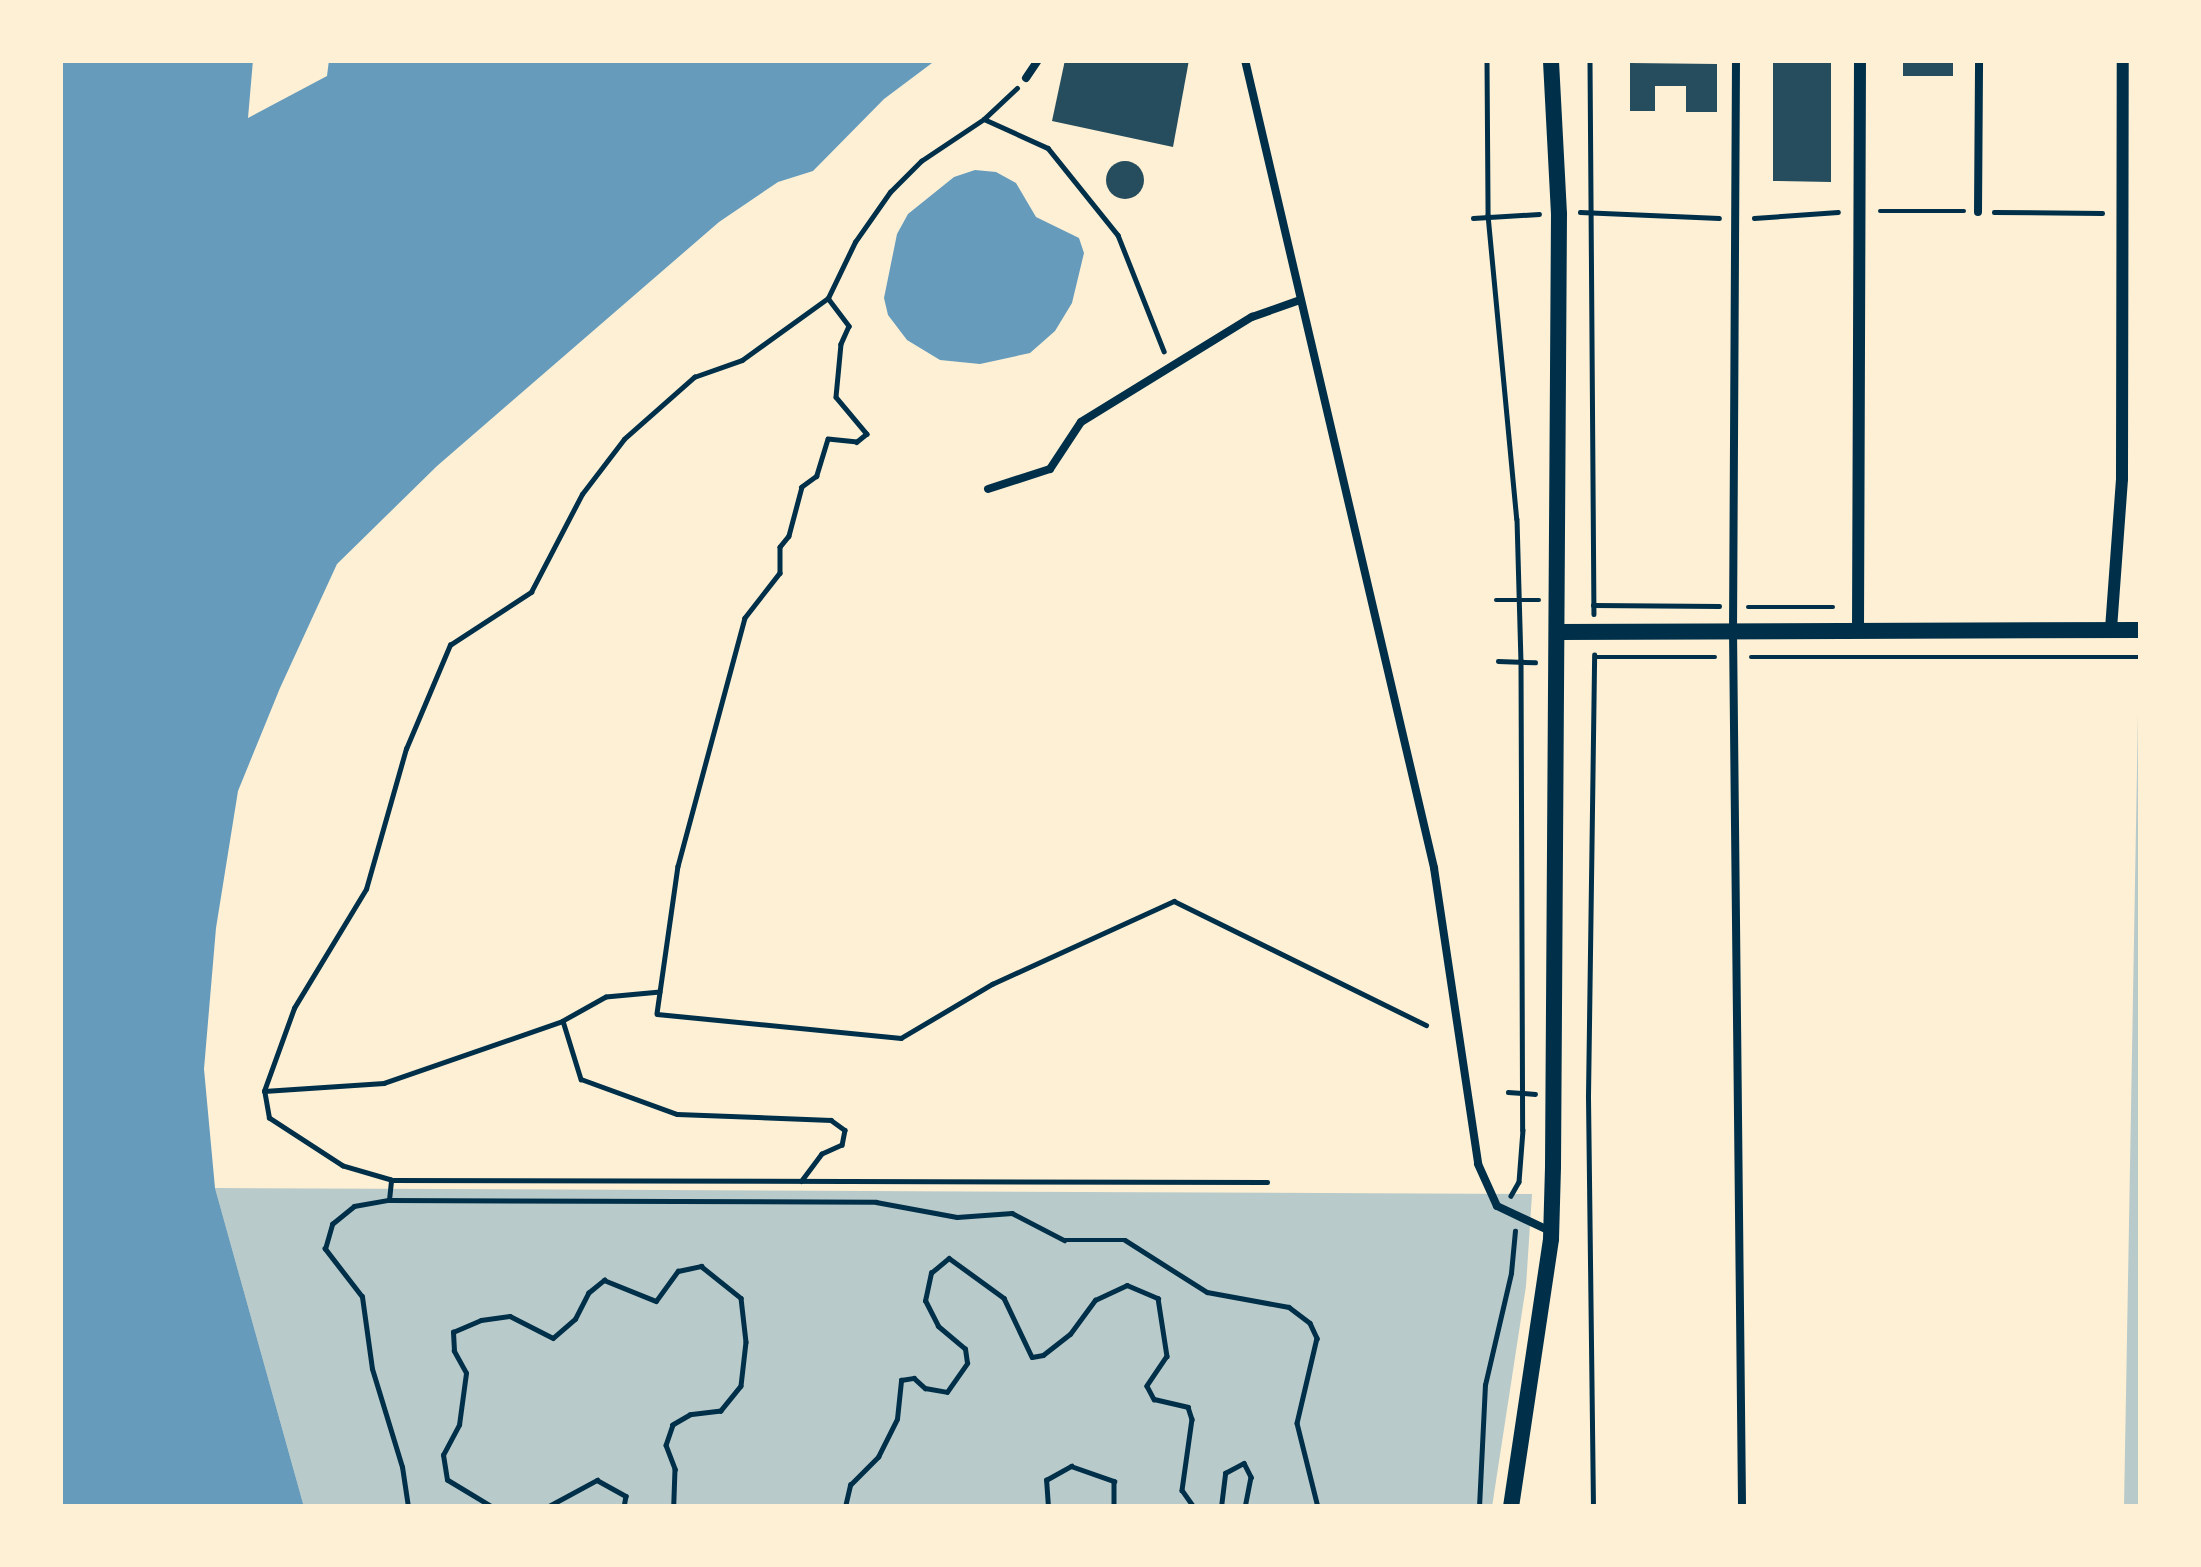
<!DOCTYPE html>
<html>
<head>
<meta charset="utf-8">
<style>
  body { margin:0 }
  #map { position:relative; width:2201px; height:1567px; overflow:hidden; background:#fdf0d5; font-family:"Times New Roman",serif }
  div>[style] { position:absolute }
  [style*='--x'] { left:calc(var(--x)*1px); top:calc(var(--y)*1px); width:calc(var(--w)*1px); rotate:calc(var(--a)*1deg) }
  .green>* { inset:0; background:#b9caca }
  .water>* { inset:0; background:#669bbc }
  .building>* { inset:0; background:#264d5e }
  .round { border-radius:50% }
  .path>* { height:4.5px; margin:-2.25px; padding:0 2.25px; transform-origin:2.25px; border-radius:2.25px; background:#003049 }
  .service>* { height:8px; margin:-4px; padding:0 4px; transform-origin:4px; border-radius:4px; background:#003049 }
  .minor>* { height:12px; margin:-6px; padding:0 6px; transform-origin:6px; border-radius:6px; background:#003049 }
  .tertiary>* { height:16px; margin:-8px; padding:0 8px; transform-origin:8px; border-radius:8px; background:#003049 }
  span { translate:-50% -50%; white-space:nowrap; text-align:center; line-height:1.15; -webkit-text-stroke:9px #fdf0d5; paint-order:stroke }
  .frame { position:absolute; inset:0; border:63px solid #fdf0d5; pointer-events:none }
</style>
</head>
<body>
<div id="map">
  <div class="green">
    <i style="clip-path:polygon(2139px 656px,2141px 1507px,2124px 1507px)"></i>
    <i style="clip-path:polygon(215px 1188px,1532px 1194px,1526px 1286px,1492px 1507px,304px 1507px)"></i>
  </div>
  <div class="water">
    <i style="clip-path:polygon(60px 60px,253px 60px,248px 118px,327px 76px,329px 60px,936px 60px,884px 99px,813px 171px,778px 182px,719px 222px,437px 466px,337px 564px,280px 688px,238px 791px,216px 928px,204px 1069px,215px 1188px,304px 1507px,60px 1507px)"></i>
    <i style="clip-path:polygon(975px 170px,996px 172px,1016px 183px,1036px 217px,1079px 238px,1084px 253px,1072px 303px,1055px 331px,1030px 353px,980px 364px,940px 360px,907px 340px,888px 315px,884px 298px,897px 234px,908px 214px,954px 177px)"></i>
  </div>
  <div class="building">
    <i style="clip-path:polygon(1065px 60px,1189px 60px,1173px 147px,1052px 121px)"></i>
    <i style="clip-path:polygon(1773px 60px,1831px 60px,1831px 182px,1773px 181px)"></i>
    <i style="clip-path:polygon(1903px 60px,1953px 60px,1953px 76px,1903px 76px)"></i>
    <i style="clip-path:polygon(1630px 63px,1717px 64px,1717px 112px,1686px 112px,1686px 86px,1655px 86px,1655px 111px,1630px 111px)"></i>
    <i class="round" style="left:1106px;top:161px;width:38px;height:38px"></i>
  </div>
  <div class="path">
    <i style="--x:1487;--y:60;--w:155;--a:89.6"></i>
    <i style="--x:1488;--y:215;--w:305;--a:84.6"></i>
    <i style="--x:1517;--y:519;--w:141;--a:88.4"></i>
    <i style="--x:1521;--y:660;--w:470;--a:89.8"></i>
    <i style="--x:1523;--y:1130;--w:52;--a:94.4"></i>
    <i style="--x:1519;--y:1182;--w:16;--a:120"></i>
    <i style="--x:1590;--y:60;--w:554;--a:89.59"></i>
    <i style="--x:984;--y:119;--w:70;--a:24.4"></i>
    <i style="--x:1048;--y:148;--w:112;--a:51.2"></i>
    <i style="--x:1118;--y:235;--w:125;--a:68.4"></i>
    <i style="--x:1880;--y:211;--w:84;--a:0"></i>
    <i style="--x:1580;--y:212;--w:139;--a:2.5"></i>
    <i style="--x:1994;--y:212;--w:108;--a:0.5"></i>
    <i style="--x:1473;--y:218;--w:66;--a:-3.5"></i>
    <i style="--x:1754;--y:218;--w:84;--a:-4.1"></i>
    <i style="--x:828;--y:298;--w:35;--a:53"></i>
    <i style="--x:849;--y:326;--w:20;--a:114"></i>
    <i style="--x:841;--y:344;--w:53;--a:95.4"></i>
    <i style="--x:836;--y:397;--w:48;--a:50"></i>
    <i style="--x:867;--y:434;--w:13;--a:141"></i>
    <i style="--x:857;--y:442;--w:29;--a:-174"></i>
    <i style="--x:828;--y:439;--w:39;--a:107"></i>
    <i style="--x:817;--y:476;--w:19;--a:144"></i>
    <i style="--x:802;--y:487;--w:51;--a:104.9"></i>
    <i style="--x:789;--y:536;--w:14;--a:129"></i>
    <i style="--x:780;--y:547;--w:26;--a:90"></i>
    <i style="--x:780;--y:573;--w:57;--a:127.9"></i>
    <i style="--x:745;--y:618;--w:257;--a:105.1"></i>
    <i style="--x:678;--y:866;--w:149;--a:98.1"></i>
    <i style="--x:657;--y:1014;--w:245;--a:5.6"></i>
    <i style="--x:901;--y:1038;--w:106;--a:-30.7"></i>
    <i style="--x:992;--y:984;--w:200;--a:-24.5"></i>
    <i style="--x:1174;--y:901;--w:281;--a:26.2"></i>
    <i style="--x:1496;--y:600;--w:43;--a:0"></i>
    <i style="--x:1593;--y:605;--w:126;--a:0.5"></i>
    <i style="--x:1748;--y:607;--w:85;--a:0"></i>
    <i style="--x:1595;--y:657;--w:120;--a:0"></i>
    <i style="--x:1751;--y:657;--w:390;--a:0"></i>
    <i style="--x:1498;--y:661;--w:37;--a:2"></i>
    <i style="--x:660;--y:992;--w:54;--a:174.7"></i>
    <i style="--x:606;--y:997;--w:49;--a:150.8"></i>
    <i style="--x:563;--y:1021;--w:61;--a:72.8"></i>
    <i style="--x:581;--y:1079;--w:102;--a:20"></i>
    <i style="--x:677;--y:1114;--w:154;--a:2.2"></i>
    <i style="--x:831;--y:1120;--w:17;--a:36"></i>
    <i style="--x:845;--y:1130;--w:15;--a:101"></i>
    <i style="--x:842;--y:1145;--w:22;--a:156"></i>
    <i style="--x:822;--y:1154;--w:34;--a:127"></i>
    <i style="--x:264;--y:1091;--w:120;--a:-3.8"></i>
    <i style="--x:384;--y:1083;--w:189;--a:-19.1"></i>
    <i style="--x:1508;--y:1092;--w:27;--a:4"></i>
    <i style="--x:391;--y:1180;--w:876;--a:0.13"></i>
    <i style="--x:389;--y:1200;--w:20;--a:-84"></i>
    <i style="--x:391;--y:1180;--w:50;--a:-163.7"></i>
    <i style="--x:343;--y:1166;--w:88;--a:-147"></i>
    <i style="--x:269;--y:1118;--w:27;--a:-100"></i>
    <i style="--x:264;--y:1091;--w:88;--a:-70.1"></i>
    <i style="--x:294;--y:1008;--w:139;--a:-58.8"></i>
    <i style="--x:366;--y:889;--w:146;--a:-74.1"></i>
    <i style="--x:406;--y:749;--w:113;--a:-67.1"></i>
    <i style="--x:450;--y:645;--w:97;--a:-33.2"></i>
    <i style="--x:531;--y:592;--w:110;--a:-62.5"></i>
    <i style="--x:582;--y:494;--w:69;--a:-52.6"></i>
    <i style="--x:624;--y:439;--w:94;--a:-41.5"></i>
    <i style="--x:694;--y:377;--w:51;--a:-19.5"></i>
    <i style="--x:742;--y:360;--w:106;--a:-35.8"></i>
    <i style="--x:828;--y:298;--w:62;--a:-64.3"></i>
    <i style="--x:855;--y:242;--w:61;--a:-55"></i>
    <i style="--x:890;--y:192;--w:44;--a:-45"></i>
    <i style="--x:921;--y:161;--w:76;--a:-33.7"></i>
    <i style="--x:984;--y:119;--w:45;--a:-43.2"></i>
    <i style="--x:408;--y:1507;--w:40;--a:-98.5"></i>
    <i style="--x:402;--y:1467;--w:102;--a:-107"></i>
    <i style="--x:372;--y:1369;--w:73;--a:-97.9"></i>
    <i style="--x:362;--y:1297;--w:61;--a:-127.6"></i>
    <i style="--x:325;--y:1249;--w:26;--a:-74"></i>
    <i style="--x:332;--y:1224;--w:28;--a:-39"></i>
    <i style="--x:354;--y:1206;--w:36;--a:-10"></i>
    <i style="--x:389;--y:1200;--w:487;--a:0.2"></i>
    <i style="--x:876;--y:1202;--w:82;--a:10.5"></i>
    <i style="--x:957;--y:1217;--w:55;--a:-4.2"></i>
    <i style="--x:1012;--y:1213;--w:59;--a:27.4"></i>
    <i style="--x:1064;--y:1240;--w:61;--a:0"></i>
    <i style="--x:1125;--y:1240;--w:97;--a:32.4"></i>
    <i style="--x:1207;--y:1292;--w:83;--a:10.4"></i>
    <i style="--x:1289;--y:1307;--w:26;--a:37"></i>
    <i style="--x:1310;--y:1323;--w:17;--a:65"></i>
    <i style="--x:1317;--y:1338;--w:87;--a:103.2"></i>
    <i style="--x:1297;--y:1423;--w:87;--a:76"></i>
    <i style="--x:492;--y:1507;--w:52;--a:-149"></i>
    <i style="--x:447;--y:1480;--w:25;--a:-99"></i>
    <i style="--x:443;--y:1455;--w:34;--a:-62"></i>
    <i style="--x:459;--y:1425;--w:52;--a:-82.3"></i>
    <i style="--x:466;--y:1373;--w:25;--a:-119"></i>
    <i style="--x:454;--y:1351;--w:19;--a:-93"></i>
    <i style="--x:453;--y:1332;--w:30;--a:-23"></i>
    <i style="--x:481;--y:1320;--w:29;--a:-8"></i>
    <i style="--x:510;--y:1316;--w:48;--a:27.1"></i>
    <i style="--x:553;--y:1338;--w:29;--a:-41"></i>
    <i style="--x:575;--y:1319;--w:29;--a:-63"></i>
    <i style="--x:588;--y:1293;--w:21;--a:-39"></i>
    <i style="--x:604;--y:1280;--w:56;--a:22"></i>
    <i style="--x:656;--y:1301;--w:37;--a:-54"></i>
    <i style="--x:678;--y:1271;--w:24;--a:-12"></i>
    <i style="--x:701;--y:1266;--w:51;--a:38.7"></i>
    <i style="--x:741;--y:1298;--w:44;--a:83.5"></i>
    <i style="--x:746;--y:1342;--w:44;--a:96.5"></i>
    <i style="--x:741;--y:1386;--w:32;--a:129"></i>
    <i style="--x:721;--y:1411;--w:31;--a:173"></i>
    <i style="--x:690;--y:1415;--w:20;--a:150"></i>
    <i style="--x:673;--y:1425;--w:21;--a:109"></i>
    <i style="--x:666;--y:1445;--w:26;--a:69"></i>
    <i style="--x:675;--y:1469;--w:38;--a:92"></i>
    <i style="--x:547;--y:1507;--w:57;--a:-28.4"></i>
    <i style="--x:597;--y:1480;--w:33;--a:29"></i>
    <i style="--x:626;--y:1496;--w:11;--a:100"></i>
    <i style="--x:845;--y:1507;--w:23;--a:-77"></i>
    <i style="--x:850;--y:1485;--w:40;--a:-45"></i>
    <i style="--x:878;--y:1457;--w:42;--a:-63.4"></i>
    <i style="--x:897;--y:1419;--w:39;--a:-84"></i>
    <i style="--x:901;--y:1380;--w:13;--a:-9"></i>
    <i style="--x:914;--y:1378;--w:15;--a:42"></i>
    <i style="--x:925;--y:1388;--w:22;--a:10"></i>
    <i style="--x:947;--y:1392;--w:35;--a:-55"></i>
    <i style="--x:967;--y:1363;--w:14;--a:-98"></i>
    <i style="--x:965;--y:1349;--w:35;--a:-140"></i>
    <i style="--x:938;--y:1326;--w:28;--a:-117"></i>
    <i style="--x:925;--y:1301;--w:29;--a:-78"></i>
    <i style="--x:931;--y:1273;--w:23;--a:-40"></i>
    <i style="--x:949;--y:1258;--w:68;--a:36"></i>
    <i style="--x:1004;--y:1298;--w:65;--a:64.6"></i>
    <i style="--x:1032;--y:1357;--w:11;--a:-10"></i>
    <i style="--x:1043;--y:1355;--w:34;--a:-38"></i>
    <i style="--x:1070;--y:1334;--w:42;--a:-53.7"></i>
    <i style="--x:1095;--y:1300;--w:35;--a:-25"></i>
    <i style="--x:1127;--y:1285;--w:34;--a:23"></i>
    <i style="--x:1158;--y:1298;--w:59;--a:81.2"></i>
    <i style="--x:1167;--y:1356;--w:36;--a:124"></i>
    <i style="--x:1147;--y:1386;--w:15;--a:62"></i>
    <i style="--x:1154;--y:1399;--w:35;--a:13"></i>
    <i style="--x:1188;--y:1407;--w:13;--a:72"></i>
    <i style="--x:1192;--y:1419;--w:72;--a:98"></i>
    <i style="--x:1182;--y:1490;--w:21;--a:55"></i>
    <i style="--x:1048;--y:1507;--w:27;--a:-94"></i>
    <i style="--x:1046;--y:1480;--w:29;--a:-29"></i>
    <i style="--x:1071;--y:1466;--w:46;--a:19.2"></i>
    <i style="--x:1114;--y:1481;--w:26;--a:90"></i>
    <i style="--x:1221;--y:1507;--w:34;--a:-83"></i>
    <i style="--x:1225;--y:1473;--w:21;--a:-28"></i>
    <i style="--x:1244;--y:1463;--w:16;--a:63"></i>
    <i style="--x:1251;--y:1477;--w:31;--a:101"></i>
    <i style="--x:1479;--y:1507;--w:122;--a:-87.2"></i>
    <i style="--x:1485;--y:1385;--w:115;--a:-76.9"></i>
    <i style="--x:1511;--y:1273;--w:42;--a:-84.6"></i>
    <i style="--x:1593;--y:1507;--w:411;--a:-90.7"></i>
    <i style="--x:1588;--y:1096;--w:441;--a:-89.2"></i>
  </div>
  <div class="service">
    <i style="--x:1245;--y:60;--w:830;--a:76.83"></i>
    <i style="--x:1434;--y:868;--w:299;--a:81.5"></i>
    <i style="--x:1478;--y:1164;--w:46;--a:65.7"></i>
    <i style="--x:1497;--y:1206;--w:59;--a:25.3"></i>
    <i style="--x:1736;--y:60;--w:570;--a:90.3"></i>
    <i style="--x:1733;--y:630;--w:877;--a:89.41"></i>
    <i style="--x:1026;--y:78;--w:22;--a:-56"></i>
    <i style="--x:1978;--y:212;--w:152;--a:-89.6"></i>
    <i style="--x:988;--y:489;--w:65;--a:-17.9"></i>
    <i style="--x:1050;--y:469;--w:56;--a:-56.6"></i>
    <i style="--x:1081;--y:422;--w:201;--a:-31.6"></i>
    <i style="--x:1252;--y:317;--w:51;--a:-19.5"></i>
  </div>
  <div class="minor">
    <i style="--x:2111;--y:629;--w:150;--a:-85.8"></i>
    <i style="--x:2122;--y:479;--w:419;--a:-89.9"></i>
    <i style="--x:1858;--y:631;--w:571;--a:-89.8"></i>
  </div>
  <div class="tertiary">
    <i style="--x:1557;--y:632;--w:584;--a:-0.2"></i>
    <i style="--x:1511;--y:1507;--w:271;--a:-81.5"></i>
    <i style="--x:1551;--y:1239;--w:72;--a:-88.4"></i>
    <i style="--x:1553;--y:1167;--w:953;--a:-89.64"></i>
    <i style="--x:1559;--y:214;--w:154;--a:-93"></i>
  </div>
  <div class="frame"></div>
</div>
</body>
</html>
